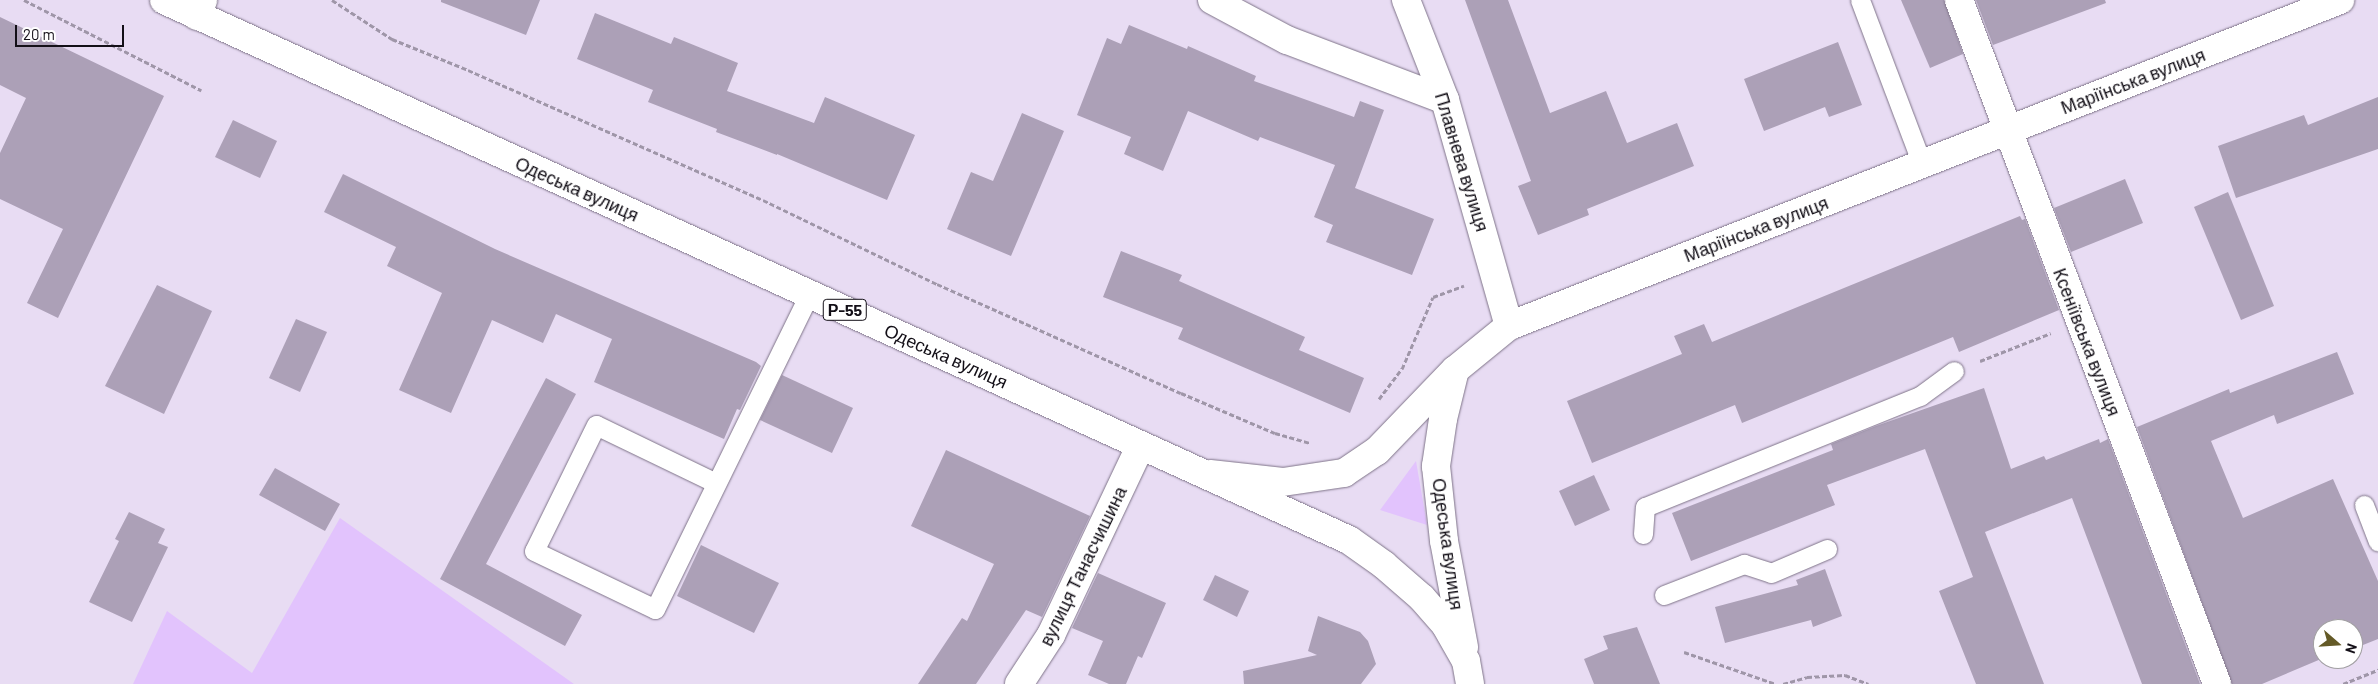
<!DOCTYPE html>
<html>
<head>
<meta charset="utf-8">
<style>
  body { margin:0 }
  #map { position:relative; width:2378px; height:684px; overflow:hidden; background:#e8dcf3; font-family:Barlow,sans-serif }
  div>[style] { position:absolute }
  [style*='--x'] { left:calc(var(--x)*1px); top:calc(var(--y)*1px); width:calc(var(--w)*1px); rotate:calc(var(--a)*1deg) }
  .green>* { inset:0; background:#e2c3fd }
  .building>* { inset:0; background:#aca0b7 }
  .path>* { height:3px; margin-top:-1.5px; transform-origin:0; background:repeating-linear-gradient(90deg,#9f96a8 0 5px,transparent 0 7.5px) }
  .roads { filter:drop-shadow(0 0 1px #7e7388) drop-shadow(0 0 1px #7e7388) }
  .lane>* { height:19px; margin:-9.5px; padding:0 9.5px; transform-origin:9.5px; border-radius:9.5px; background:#fff }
  .street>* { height:28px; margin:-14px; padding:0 14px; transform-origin:14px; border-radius:14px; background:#fff }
  .secondary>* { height:28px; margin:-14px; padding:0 14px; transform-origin:14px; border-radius:14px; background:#fff }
  .primary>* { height:28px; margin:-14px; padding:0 14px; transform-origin:14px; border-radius:14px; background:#fff }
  span { translate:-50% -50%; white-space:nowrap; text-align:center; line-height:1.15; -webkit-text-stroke:4.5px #fff; paint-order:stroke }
  .shield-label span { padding:1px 4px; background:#fff; border:1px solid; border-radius:4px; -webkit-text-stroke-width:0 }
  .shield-label { font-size:16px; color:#130f17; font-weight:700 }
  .street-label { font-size:18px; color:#130f17 }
  .north { position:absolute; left:2313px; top:619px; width:50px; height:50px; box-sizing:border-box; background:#fff; border:1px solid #a19fa2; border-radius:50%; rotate:109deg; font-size:14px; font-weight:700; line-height:20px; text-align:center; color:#130f17 }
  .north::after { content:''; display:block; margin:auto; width:18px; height:22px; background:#645a27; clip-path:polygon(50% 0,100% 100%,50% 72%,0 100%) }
  .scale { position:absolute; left:15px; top:25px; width:109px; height:22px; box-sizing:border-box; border:2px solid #130f17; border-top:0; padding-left:6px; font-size:15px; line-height:18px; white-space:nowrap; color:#130f17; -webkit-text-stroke:4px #fff; paint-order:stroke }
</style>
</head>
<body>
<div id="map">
  <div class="green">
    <i style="clip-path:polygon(1416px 461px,1427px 525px,1380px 510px)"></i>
    <i style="clip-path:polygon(340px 518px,574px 684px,133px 684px,167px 611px,252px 673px)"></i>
  </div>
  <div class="building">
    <i style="clip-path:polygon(441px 0,540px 0,526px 35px,441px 2px)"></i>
    <i style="clip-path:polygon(1465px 0,1508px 0,1550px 113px,1606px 91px,1627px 143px,1677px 123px,1694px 166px,1587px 209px,1589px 215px,1538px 235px,1518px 186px,1531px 181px)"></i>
    <i style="clip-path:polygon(1901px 0,1944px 0,1963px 54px,1930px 68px)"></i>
    <i style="clip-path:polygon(1976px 0,2105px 0,2106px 3px,1993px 45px)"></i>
    <i style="clip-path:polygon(595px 13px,671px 44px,674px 37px,738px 63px,727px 91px,814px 123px,825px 97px,915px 135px,887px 200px,777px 154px,777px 155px,716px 132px,717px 129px,648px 102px,653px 90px,577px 59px)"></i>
    <i style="clip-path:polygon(0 17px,164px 96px,58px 318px,27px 303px,63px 229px,0 199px,0 153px,26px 98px,0 85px)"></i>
    <i style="clip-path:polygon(1129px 25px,1187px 49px,1188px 46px,1256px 76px,1254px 81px,1354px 117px,1360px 101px,1384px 110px,1355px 188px,1434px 219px,1412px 275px,1326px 242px,1333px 225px,1314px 217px,1335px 165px,1260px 137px,1258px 141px,1188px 111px,1163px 171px,1124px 154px,1131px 137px,1077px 115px,1107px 38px,1121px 44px)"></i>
    <i style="clip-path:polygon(1838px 42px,1862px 105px,1829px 117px,1825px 107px,1764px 131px,1744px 79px)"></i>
    <i style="clip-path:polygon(2378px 97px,2378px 149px,2236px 198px,2218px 146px,2304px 115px,2308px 125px)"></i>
    <i style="clip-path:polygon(1022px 113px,1064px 131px,1011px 256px,947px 229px,971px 172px,993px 181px)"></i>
    <i style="clip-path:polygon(233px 120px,277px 141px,260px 178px,215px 157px)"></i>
    <i style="clip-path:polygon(343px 174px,495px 249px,756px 362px,761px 366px,740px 410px,737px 409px,724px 439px,594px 382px,612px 339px,556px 314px,543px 343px,492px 320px,451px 413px,399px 390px,442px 293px,387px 266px,396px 247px,324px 212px)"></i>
    <i style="clip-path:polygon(2125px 179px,2143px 223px,2071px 252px,2054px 208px)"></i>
    <i style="clip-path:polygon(2228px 192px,2274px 306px,2241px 320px,2194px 207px)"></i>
    <i style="clip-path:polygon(2020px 216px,2022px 220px,2025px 219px,2059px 310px,1959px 352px,1953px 337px,1742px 423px,1735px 405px,1592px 463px,1567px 401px,1682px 354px,1674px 336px,1704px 324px,1712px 342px)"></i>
    <i style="clip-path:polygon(1121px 251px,1182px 275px,1179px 281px,1305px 337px,1299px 350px,1364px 378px,1350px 413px,1178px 339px,1183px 328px,1103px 297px)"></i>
    <i style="clip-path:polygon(157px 285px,212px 311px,164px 414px,105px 386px)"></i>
    <i style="clip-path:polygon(296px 319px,327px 332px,300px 392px,269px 378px)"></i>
    <i style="clip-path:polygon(2337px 352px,2354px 394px,2277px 424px,2274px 415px,2211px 441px,2243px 518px,2333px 479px,2378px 581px,2378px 639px,2353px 649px,2353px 629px,2323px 629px,2323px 659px,2326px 659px,2322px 661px,2321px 659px,2262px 684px,2232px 684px,2137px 427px,2229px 389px,2230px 393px)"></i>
    <i style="clip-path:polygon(782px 375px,853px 408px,832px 453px,760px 420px)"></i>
    <i style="clip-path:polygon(546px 378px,576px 394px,486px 564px,582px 615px,565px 646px,440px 579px)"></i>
    <i style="clip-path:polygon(1984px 388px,2011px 469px,2044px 456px,2046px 460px,2099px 439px,2100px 443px,2108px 439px,2200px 684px,2142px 684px,2072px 498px,1985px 532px,2044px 684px,1976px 684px,1939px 591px,1973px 577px,1925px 449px,1827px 485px,1835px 505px,1691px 561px,1672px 513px,1833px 450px,1831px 444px,1876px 426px)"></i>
    <i style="clip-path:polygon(946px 450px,1090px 516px,1042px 617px,1026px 610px,976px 684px,918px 684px,962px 618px,967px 621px,994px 564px,911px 526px)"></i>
    <i style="clip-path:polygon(275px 468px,340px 504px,325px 531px,259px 495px)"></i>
    <i style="clip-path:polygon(1594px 475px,1610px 510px,1575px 526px,1559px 491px)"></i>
    <i style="clip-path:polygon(129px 512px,165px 529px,158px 543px,168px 547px,132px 622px,89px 602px,119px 541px,115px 539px)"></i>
    <i style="clip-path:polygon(701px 545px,779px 583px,754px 633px,677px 596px)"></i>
    <i style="clip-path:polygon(1825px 569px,1842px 616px,1813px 627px,1811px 620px,1725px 643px,1715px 607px,1798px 585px,1796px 580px)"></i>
    <i style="clip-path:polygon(1098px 573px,1166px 603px,1142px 658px,1138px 656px,1126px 684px,1109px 684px,1088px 675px,1103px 641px,1072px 628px)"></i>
    <i style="clip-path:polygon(1215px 575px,1249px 591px,1237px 617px,1203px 600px)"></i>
    <i style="clip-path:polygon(1318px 616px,1360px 632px,1368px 641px,1376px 664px,1361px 684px,1244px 684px,1243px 671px,1317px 655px,1308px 651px)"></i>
    <i style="clip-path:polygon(1637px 627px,1660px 684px,1594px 684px,1584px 659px,1608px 649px,1603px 636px)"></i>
  </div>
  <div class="path">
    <i style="--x:24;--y:0;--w:199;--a:27"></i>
    <i style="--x:332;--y:0;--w:72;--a:33"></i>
    <i style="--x:392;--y:39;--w:82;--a:22.2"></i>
    <i style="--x:468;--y:70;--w:322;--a:23.8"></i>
    <i style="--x:763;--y:200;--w:193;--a:25.8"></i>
    <i style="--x:937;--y:284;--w:267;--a:24.1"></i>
    <i style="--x:1181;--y:393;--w:102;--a:23.1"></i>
    <i style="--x:1275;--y:433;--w:36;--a:16"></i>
    <i style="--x:1980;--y:361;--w:76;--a:-21.5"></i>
    <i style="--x:1379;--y:399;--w:38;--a:-53"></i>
    <i style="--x:1402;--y:369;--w:78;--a:-66.7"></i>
    <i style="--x:1433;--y:297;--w:33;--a:-20"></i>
    <i style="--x:1684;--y:652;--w:97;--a:19.2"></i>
    <i style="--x:1783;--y:684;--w:25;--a:-16"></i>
    <i style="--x:1807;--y:677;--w:38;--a:-3"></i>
    <i style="--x:1845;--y:675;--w:25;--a:21"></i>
    <i style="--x:2343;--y:684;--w:38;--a:-22"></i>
  </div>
  <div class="roads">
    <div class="lane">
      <i style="--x:1860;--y:0;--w:175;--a:69.3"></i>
      <i style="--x:716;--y:483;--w:133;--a:-154.2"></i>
      <i style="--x:596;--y:425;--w:140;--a:116.2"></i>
      <i style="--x:534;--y:551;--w:134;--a:25.6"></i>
      <i style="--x:655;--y:609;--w:351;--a:-63.9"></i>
      <i style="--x:2364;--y:505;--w:39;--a:69"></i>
      <i style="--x:1643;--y:534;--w:27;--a:-86"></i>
      <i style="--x:1645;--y:507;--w:297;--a:-22"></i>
      <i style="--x:1920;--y:396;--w:42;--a:-36.3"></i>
      <i style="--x:1664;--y:595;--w:86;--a:-21.2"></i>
      <i style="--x:1744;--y:564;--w:28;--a:18"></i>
      <i style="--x:1771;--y:573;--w:61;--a:-23.2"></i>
    </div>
    <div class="street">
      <i style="--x:1212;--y:0;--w:85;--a:28.1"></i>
      <i style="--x:1287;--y:40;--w:169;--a:20.8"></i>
      <i style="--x:1406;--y:0;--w:107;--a:68.7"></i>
      <i style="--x:1445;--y:100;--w:235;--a:74.2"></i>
      <i style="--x:1959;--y:0;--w:731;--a:69.33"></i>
      <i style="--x:197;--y:16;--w:17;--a:-69"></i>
      <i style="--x:1019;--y:684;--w:59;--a:-56.9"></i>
      <i style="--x:1051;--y:635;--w:210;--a:-64.7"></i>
    </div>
    <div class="secondary">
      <i style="--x:1210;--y:474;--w:73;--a:6.3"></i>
      <i style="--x:1283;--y:482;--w:62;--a:-8.4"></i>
      <i style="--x:1344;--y:473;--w:40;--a:-34"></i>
      <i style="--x:1377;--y:451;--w:112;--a:-46.1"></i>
      <i style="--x:1455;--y:370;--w:70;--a:-39.2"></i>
      <i style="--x:1509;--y:326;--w:893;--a:-21.42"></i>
    </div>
    <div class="primary">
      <i style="--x:164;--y:0;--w:1302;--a:24.5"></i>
      <i style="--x:1349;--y:540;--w:43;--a:35.5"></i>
      <i style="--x:1384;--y:565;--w:50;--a:41"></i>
      <i style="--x:1422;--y:598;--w:37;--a:49"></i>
      <i style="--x:1446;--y:626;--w:40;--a:60.3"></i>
      <i style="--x:1466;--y:661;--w:23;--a:80"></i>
      <i style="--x:1455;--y:370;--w:50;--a:103.8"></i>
      <i style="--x:1443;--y:419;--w:48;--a:98.5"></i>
      <i style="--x:1436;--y:466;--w:75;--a:83.9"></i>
      <i style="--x:1444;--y:541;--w:108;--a:79.3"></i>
    </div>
  </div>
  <div class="shield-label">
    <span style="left:845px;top:310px">Р-55</span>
  </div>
  <div class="street-label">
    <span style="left:2133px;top:81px;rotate:-21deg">Маріїнська вулиця</span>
    <span style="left:1462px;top:162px;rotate:73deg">Плавнева вулиця</span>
    <span style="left:577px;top:189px;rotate:24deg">Одеська вулиця</span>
    <span style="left:1756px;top:229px;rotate:-21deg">Маріїнська вулиця</span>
    <span style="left:2087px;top:342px;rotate:69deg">Ксеніївська вулиця</span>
    <span style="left:946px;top:356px;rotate:24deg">Одеська вулиця</span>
    <span style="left:1448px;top:544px;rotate:82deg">Одеська вулиця</span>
    <span style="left:1083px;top:566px;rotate:-64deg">вулиця Танасчишина</span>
  </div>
  <div class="north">N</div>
  <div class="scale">20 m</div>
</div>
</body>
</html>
